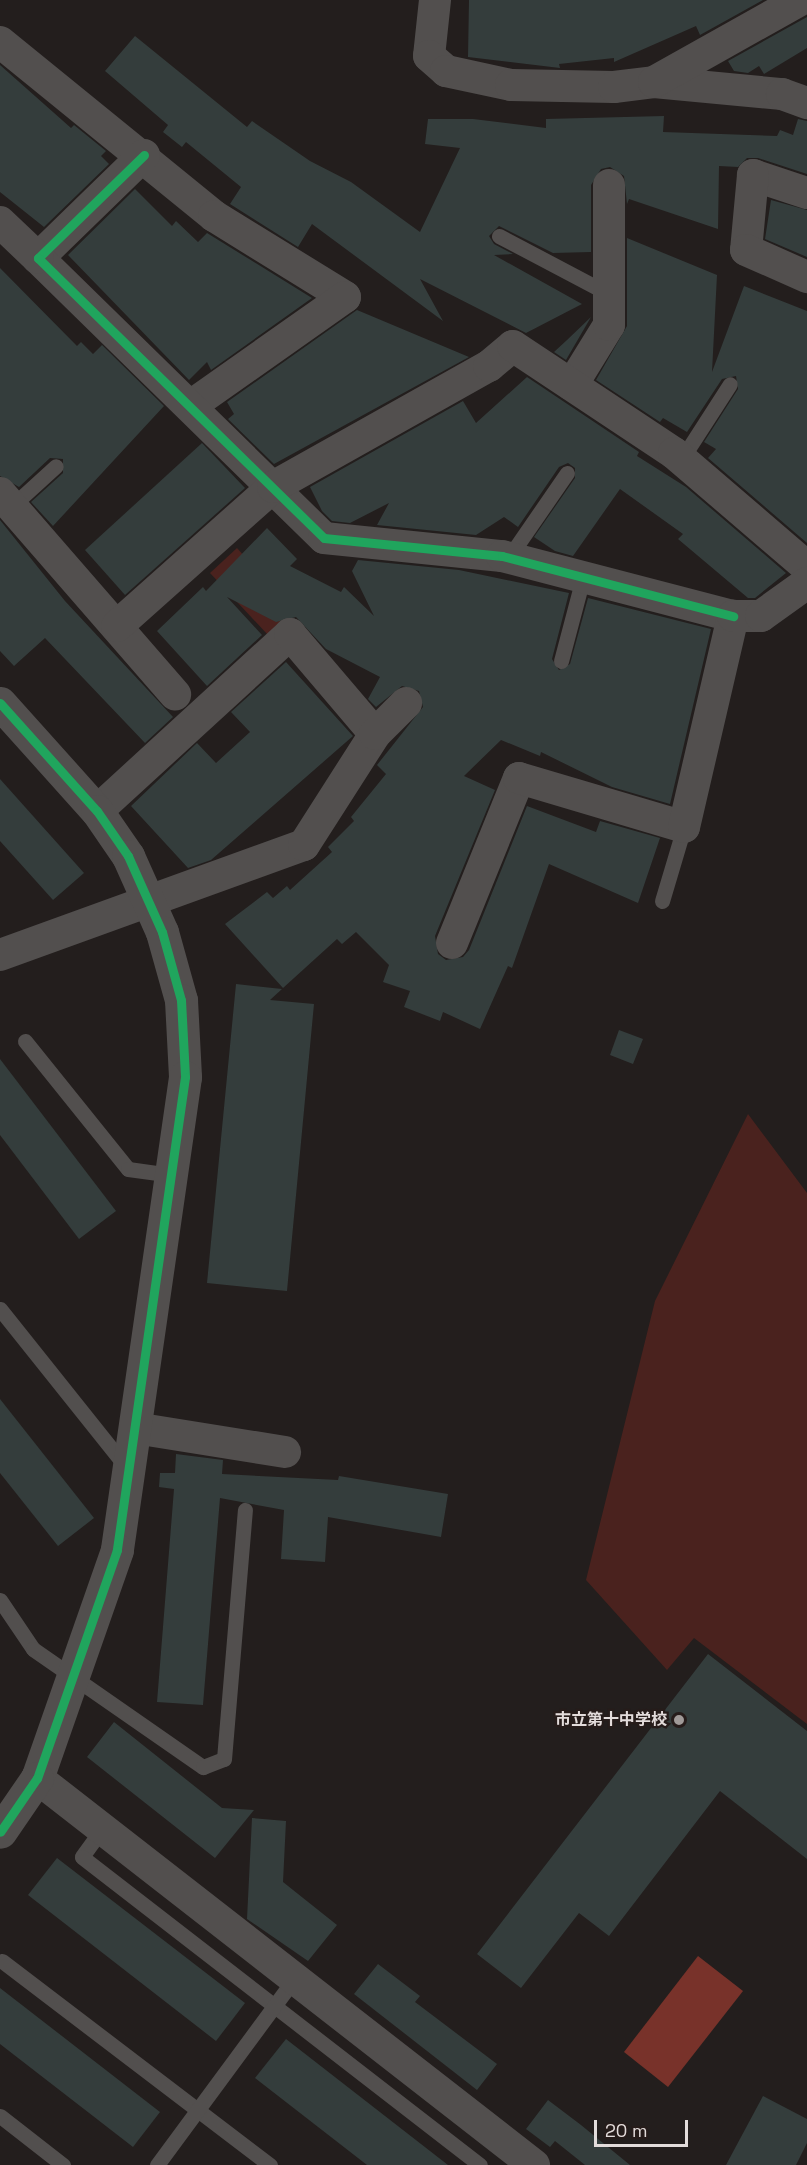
<!DOCTYPE html>
<html>
<head>
<meta charset="utf-8">
<style>
  body { margin:0 }
  #map { position:relative; width:807px; height:2165px; overflow:hidden; background:#231e1d; font-family:"Space Grotesk","Noto Sans JP",sans-serif }
  div>[style] { position:absolute }
  [style*='--x'] { left:calc(var(--x)*1px); top:calc(var(--y)*1px); width:calc(var(--w)*1px); rotate:calc(var(--a)*1deg) }
  .green>* { inset:0; background:#4a221e }
  .water>* { inset:0; background:#78322a }
  .building>* { inset:0; background:#343d3c }
  .service>* { height:15px; margin:-7.5px; padding:0 7.5px; transform-origin:7.5px; border-radius:7.5px; background:#524f4e }
  .minor>* { height:32px; margin:-16px; padding:0 16px; transform-origin:16px; border-radius:16px; background:#524f4e }
  .tertiary>* { height:33px; margin:-16.5px; padding:0 16.5px; transform-origin:16.5px; border-radius:16.5px; background:#524f4e }
  .cycleway>* { height:9px; margin:-4.5px; padding:0 4.5px; transform-origin:4.5px; border-radius:4.5px; background:#20a55d }
  .dots>* { width:16px; height:16px; translate:-50% -50%; box-sizing:border-box; border:3px solid #261c1a; border-radius:50% }
  span { translate:-50% -50%; white-space:nowrap; text-align:center; line-height:1.15; -webkit-text-stroke:4.5px #261c1a; paint-order:stroke }
  .poi-label { font-size:16px; color:#e3dcdb; font-weight:700 }
  .right { translate:-100% -50%; text-align:right }
  .scale { position:absolute; left:594px; top:2120px; width:94px; height:27px; box-sizing:border-box; border:3px solid #e3dcdb; border-top:0; padding-left:8px; font-size:18px; line-height:21px; white-space:nowrap; color:#e3dcdb; -webkit-text-stroke:4px #261c1a; paint-order:stroke }
</style>
</head>
<body>
<div id="map">
  <div class="green">
    <i style="clip-path:polygon(237px 548px,273px 588px,285px 619px,268px 635px,210px 573px)"></i>
    <i style="clip-path:polygon(748px 1114px,807px 1193px,807px 1724px,694px 1638px,667px 1670px,586px 1580px,655px 1301px)"></i>
  </div>
  <div class="water">
    <i style="clip-path:polygon(698px 1956px,743px 1991px,668px 2087px,624px 2052px)"></i>
  </div>
  <div class="building">
    <i style="clip-path:polygon(469px 0,763px 0,700px 35px,696px 26px,614px 62px,614px 58px,559px 64px,560px 68px,468px 57px)"></i>
    <i style="clip-path:polygon(807px 17px,807px 48px,764px 74px,759px 66px,748px 73px,734px 71px,728px 61px)"></i>
    <i style="clip-path:polygon(135px 36px,247px 127px,252px 121px,310px 161px,351px 182px,420px 232px,460px 148px,425px 144px,428px 119px,473px 119px,546px 128px,546px 119px,664px 116px,663px 132px,777px 136px,780px 130px,793px 135px,798px 119px,807px 121px,807px 174px,758px 158px,747px 158px,738px 167px,719px 166px,718px 229px,629px 199px,627px 204px,624px 176px,610px 167px,601px 169px,591px 185px,591px 252px,553px 253px,499px 226px,489px 236px,494px 244px,513px 254px,494px 255px,582px 304px,526px 333px,420px 279px,443px 321px,312px 224px,298px 247px,230px 204px,241px 187px,186px 142px,182px 147px,163px 132px,168px 125px,105px 71px)"></i>
    <i style="clip-path:polygon(0 65px,71px 128px,74px 125px,106px 151px,101px 156px,109px 164px,44px 227px,0 192px)"></i>
    <i style="clip-path:polygon(135px 189px,172px 226px,176px 221px,198px 242px,207px 233px,312px 298px,211px 370px,207px 362px,189px 380px,68px 255px)"></i>
    <i style="clip-path:polygon(771px 200px,807px 210px,807px 257px,765px 239px)"></i>
    <i style="clip-path:polygon(627px 238px,717px 275px,712px 372px,744px 286px,807px 311px,807px 543px,708px 458px,716px 449px,704px 442px,738px 389px,736px 376px,722px 379px,687px 432px,663px 418px,660px 422px,596px 380px,627px 326px)"></i>
    <i style="clip-path:polygon(0 268px,77px 346px,81px 342px,93px 354px,102px 345px,164px 406px,53px 526px,31px 502px,63px 473px,63px 459px,50px 458px,19px 487px,0 476px)"></i>
    <i style="clip-path:polygon(357px 310px,469px 357px,274px 464px,228px 419px,234px 414px,227px 402px)"></i>
    <i style="clip-path:polygon(591px 317px,566px 360px,554px 352px,567px 340px)"></i>
    <i style="clip-path:polygon(527px 377px,639px 452px,637px 456px,686px 487px,786px 573px,755px 598px,748px 598px,678px 539px,683px 534px,620px 489px,573px 556px,555px 551px,534px 537px,575px 478px,575px 468px,568px 463px,559px 467px,518px 527px,504px 517px,476px 535px,377px 525px,389px 503px,350px 523px,332px 521px,322px 511px,310px 487px,463px 401px,476px 423px)"></i>
    <i style="clip-path:polygon(202px 443px,245px 488px,125px 595px,85px 550px)"></i>
    <i style="clip-path:polygon(0 520px,65px 601px,173px 717px,145px 743px,45px 638px,14px 666px,0 651px)"></i>
    <i style="clip-path:polygon(267px 528px,297px 559px,290px 566px,341px 592px,344px 587px,374px 616px,352px 571px,358px 560px,459px 570px,569px 593px,552px 659px,559px 670px,570px 664px,588px 598px,711px 629px,670px 804px,612px 787px,541px 752px,540px 756px,501px 740px,464px 776px,495px 790px,435px 936px,438px 954px,446px 960px,463px 957px,469px 950px,527px 806px,596px 832px,600px 821px,660px 838px,638px 903px,549px 864px,512px 968px,508px 966px,480px 1029px,443px 1012px,440px 1021px,404px 1007px,410px 991px,383px 982px,389px 965px,356px 932px,342px 944px,337px 939px,283px 988px,225px 924px,267px 892px,273px 898px,287px 886px,290px 890px,332px 852px,328px 847px,354px 821px,351px 817px,386px 774px,377px 765px,423px 707px,419px 691px,402px 686px,376px 707px,368px 699px,380px 677px,326px 649px,296px 617px,276px 622px,227px 597px,262px 635px,207px 686px,157px 631px,203px 587px,206px 591px)"></i>
    <i style="clip-path:polygon(286px 662px,353px 736px,211px 860px,188px 868px,131px 806px,197px 743px,216px 763px,250px 732px,231px 712px)"></i>
    <i style="clip-path:polygon(0 779px,84px 873px,53px 900px,0 841px)"></i>
    <i style="clip-path:polygon(236px 984px,282px 989px,270px 1000px,314px 1004px,287px 1291px,207px 1283px)"></i>
    <i style="clip-path:polygon(619px 1030px,643px 1039px,633px 1064px,610px 1055px)"></i>
    <i style="clip-path:polygon(0 1059px,116px 1211px,79px 1239px,0 1135px)"></i>
    <i style="clip-path:polygon(0 1399px,94px 1518px,58px 1546px,0 1473px)"></i>
    <i style="clip-path:polygon(176px 1454px,223px 1460px,222px 1474px,338px 1480px,339px 1476px,448px 1494px,441px 1537px,328px 1517px,325px 1562px,281px 1559px,284px 1510px,220px 1498px,203px 1705px,157px 1702px,174px 1489px,159px 1487px,160px 1473px,175px 1473px)"></i>
    <i style="clip-path:polygon(708px 1654px,807px 1731px,807px 1859px,720px 1791px,609px 1936px,579px 1913px,521px 1988px,477px 1954px)"></i>
    <i style="clip-path:polygon(114px 1722px,222px 1808px,254px 1810px,215px 1858px,87px 1757px)"></i>
    <i style="clip-path:polygon(252px 1818px,286px 1821px,283px 1882px,337px 1925px,308px 1961px,247px 1919px)"></i>
    <i style="clip-path:polygon(57px 1858px,245px 2003px,216px 2041px,28px 1895px)"></i>
    <i style="clip-path:polygon(378px 1964px,420px 1996px,415px 2002px,497px 2064px,477px 2090px,354px 1994px)"></i>
    <i style="clip-path:polygon(0 1988px,160px 2112px,133px 2147px,0 2044px)"></i>
    <i style="clip-path:polygon(286px 2039px,448px 2165px,367px 2165px,255px 2078px)"></i>
    <i style="clip-path:polygon(763px 2096px,807px 2119px,807px 2143px,796px 2165px,726px 2165px)"></i>
    <i style="clip-path:polygon(548px 2100px,581px 2125px,630px 2165px,585px 2165px,555px 2141px,550px 2147px,526px 2129px)"></i>
  </div>
  <div class="service">
    <i style="--x:499;--y:236;--w:124;--a:27.8"></i>
    <i style="--x:681;--y:460;--w:90;--a:-57.2"></i>
    <i style="--x:12;--y:506;--w:59;--a:-42.3"></i>
    <i style="--x:509;--y:557;--w:102;--a:-55.4"></i>
    <i style="--x:561;--y:661;--w:90;--a:-75.2"></i>
    <i style="--x:662;--y:901;--w:77;--a:-73.4"></i>
    <i style="--x:25;--y:1041;--w:164;--a:51.2"></i>
    <i style="--x:128;--y:1169;--w:43;--a:7.9"></i>
    <i style="--x:0;--y:1309;--w:203;--a:51.4"></i>
    <i style="--x:0;--y:1600;--w:59;--a:56"></i>
    <i style="--x:33;--y:1649;--w:207;--a:34.8"></i>
    <i style="--x:203;--y:1767;--w:22;--a:-21"></i>
    <i style="--x:224;--y:1759;--w:250;--a:-85.2"></i>
    <i style="--x:102;--y:1829;--w:34;--a:126"></i>
    <i style="--x:82;--y:1857;--w:503;--a:37.74"></i>
    <i style="--x:2;--y:1961;--w:337;--a:37.3"></i>
    <i style="--x:0;--y:2116;--w:80;--a:37.9"></i>
    <i style="--x:157;--y:2165;--w:232;--a:-53.6"></i>
  </div>
  <div class="minor">
    <i style="--x:435;--y:0;--w:56;--a:96.1"></i>
    <i style="--x:429;--y:56;--w:23;--a:41"></i>
    <i style="--x:446;--y:71;--w:66;--a:12.2"></i>
    <i style="--x:511;--y:85;--w:103;--a:1.1"></i>
    <i style="--x:614;--y:87;--w:40;--a:-7.1"></i>
    <i style="--x:654;--y:82;--w:129;--a:5.4"></i>
    <i style="--x:782;--y:94;--w:27;--a:20"></i>
    <i style="--x:0;--y:42;--w:276;--a:39.1"></i>
    <i style="--x:214;--y:216;--w:154;--a:31.7"></i>
    <i style="--x:345;--y:297;--w:187;--a:144.8"></i>
    <i style="--x:654;--y:82;--w:167;--a:-29.3"></i>
    <i style="--x:144;--y:155;--w:148;--a:135.8"></i>
    <i style="--x:38;--y:258;--w:400;--a:44.4"></i>
    <i style="--x:324;--y:538;--w:179;--a:5.8"></i>
    <i style="--x:502;--y:556;--w:239;--a:14.6"></i>
    <i style="--x:807;--y:193;--w:57;--a:-161.6"></i>
    <i style="--x:753;--y:175;--w:75;--a:95.3"></i>
    <i style="--x:746;--y:250;--w:67;--a:23.9"></i>
    <i style="--x:0;--y:222;--w:52;--a:43.5"></i>
    <i style="--x:572;--y:385;--w:70;--a:-58.3"></i>
    <i style="--x:609;--y:325;--w:140;--a:-90"></i>
    <i style="--x:0;--y:493;--w:267;--a:49"></i>
    <i style="--x:117;--y:626;--w:209;--a:-41.7"></i>
    <i style="--x:273;--y:487;--w:248;--a:-29.3"></i>
    <i style="--x:489;--y:366;--w:31;--a:-40"></i>
    <i style="--x:513;--y:346;--w:193;--a:33.6"></i>
    <i style="--x:674;--y:453;--w:175;--a:40.6"></i>
    <i style="--x:97;--y:811;--w:262;--a:-42.5"></i>
    <i style="--x:290;--y:634;--w:131;--a:49.6"></i>
    <i style="--x:452;--y:943;--w:178;--a:-67.9"></i>
    <i style="--x:519;--y:778;--w:172;--a:16.5"></i>
    <i style="--x:684;--y:827;--w:217;--a:-76.9"></i>
    <i style="--x:733;--y:616;--w:28;--a:0"></i>
    <i style="--x:761;--y:616;--w:57;--a:-35.7"></i>
    <i style="--x:0;--y:955;--w:323;--a:-19.9"></i>
    <i style="--x:304;--y:845;--w:132;--a:-57.4"></i>
    <i style="--x:375;--y:734;--w:44;--a:-45"></i>
    <i style="--x:135;--y:1428;--w:152;--a:9.1"></i>
    <i style="--x:37;--y:1778;--w:630;--a:37.91"></i>
  </div>
  <div class="tertiary">
    <i style="--x:0;--y:703;--w:145;--a:48.1"></i>
    <i style="--x:97;--y:811;--w:55;--a:55.4"></i>
    <i style="--x:128;--y:856;--w:83;--a:65.9"></i>
    <i style="--x:162;--y:932;--w:71;--a:74.4"></i>
    <i style="--x:181;--y:1000;--w:77;--a:87"></i>
    <i style="--x:185;--y:1077;--w:478;--a:98.2"></i>
    <i style="--x:117;--y:1550;--w:242;--a:109.3"></i>
    <i style="--x:37;--y:1778;--w:65;--a:124.4"></i>
  </div>
  <div class="cycleway">
    <i style="--x:144;--y:155;--w:148;--a:135.8"></i>
    <i style="--x:38;--y:258;--w:400;--a:44.4"></i>
    <i style="--x:324;--y:538;--w:179;--a:5.8"></i>
    <i style="--x:502;--y:556;--w:239;--a:14.6"></i>
    <i style="--x:0;--y:703;--w:145;--a:48.1"></i>
    <i style="--x:97;--y:811;--w:55;--a:55.4"></i>
    <i style="--x:128;--y:856;--w:83;--a:65.9"></i>
    <i style="--x:162;--y:932;--w:71;--a:74.4"></i>
    <i style="--x:181;--y:1000;--w:77;--a:87"></i>
    <i style="--x:185;--y:1077;--w:478;--a:98.2"></i>
    <i style="--x:117;--y:1550;--w:242;--a:109.3"></i>
    <i style="--x:37;--y:1778;--w:65;--a:124.4"></i>
  </div>
  <div class="dots">
    <i style="left:679px;top:1720px;background:#a09a98"></i>
  </div>
  <div class="poi-label">
    <span class="right" style="left:667px;top:1720px">市立第十中学校</span>
  </div>
  <div class="scale">20 m</div>
</div>
</body>
</html>
